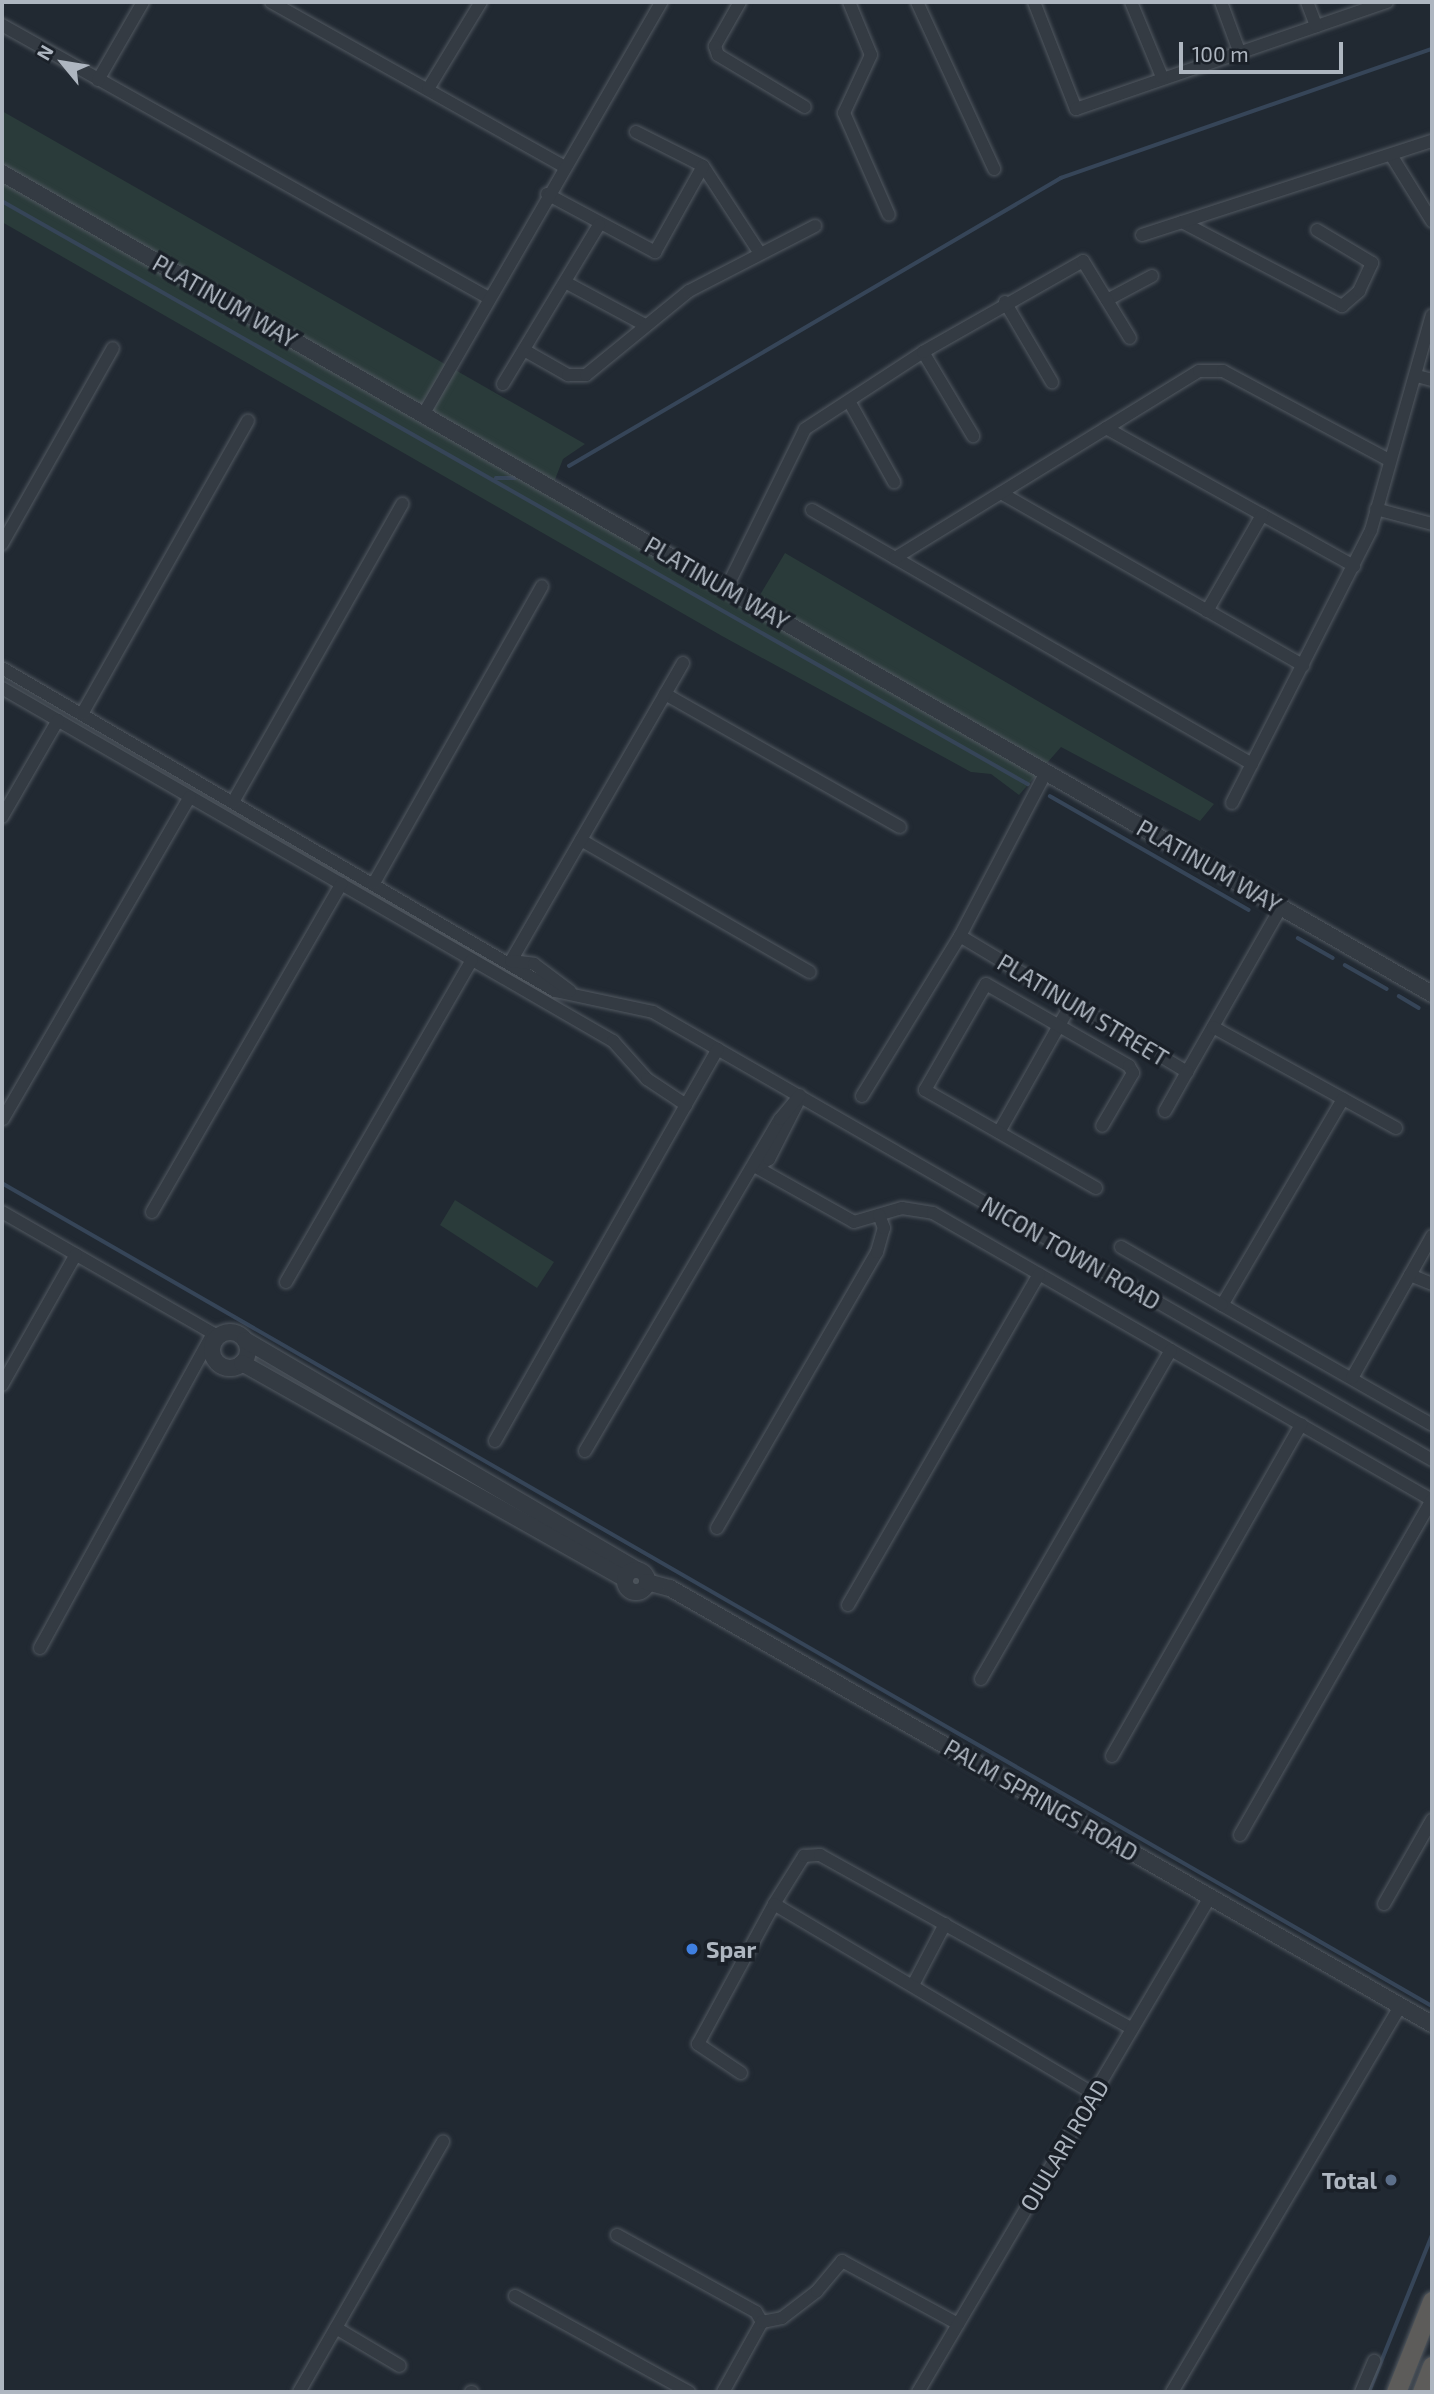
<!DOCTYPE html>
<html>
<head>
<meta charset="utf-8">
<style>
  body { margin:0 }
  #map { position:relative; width:1434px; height:2394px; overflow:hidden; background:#212932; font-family:"Exo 2",sans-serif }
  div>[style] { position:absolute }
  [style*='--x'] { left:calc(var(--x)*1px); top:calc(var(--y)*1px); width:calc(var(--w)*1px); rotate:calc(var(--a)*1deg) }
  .green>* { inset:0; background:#2a3b3a }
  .stream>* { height:3.5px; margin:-1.75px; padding:0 1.75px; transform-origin:1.75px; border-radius:1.75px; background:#364558 }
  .roads { filter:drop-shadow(0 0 2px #525961) drop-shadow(0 0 2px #525961) }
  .minor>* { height:12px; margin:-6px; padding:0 6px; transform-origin:6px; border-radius:6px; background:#343b43 }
  .tertiary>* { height:16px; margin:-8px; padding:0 8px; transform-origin:8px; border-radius:8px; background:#343b43 }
  .tertiary>.ring { margin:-8px; padding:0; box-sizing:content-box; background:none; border:16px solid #343b43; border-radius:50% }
  .trunk>* { height:19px; margin:-9.5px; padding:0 9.5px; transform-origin:9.5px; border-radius:9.5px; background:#5d5c5a }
  .dots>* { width:19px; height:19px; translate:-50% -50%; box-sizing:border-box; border:4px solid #1a2028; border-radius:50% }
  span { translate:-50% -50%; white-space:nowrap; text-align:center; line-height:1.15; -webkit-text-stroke:7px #1a2028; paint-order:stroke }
  .street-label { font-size:23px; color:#aeb6c0 }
  .poi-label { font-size:23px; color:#aeb6c0; font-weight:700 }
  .left { translate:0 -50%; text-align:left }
  .right { translate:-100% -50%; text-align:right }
  .frame { position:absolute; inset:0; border:4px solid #aeb6c0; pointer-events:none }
  .north { position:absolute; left:28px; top:28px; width:70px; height:70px; -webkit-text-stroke:5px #1a2028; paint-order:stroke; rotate:300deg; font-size:19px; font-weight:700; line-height:28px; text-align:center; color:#aeb6c0 }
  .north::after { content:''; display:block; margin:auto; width:24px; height:32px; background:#aeb6c0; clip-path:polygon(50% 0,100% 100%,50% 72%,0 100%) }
  .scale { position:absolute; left:1179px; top:42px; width:164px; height:32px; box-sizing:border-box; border:4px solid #aeb6c0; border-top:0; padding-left:9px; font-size:21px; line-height:24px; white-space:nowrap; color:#aeb6c0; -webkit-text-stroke:5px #1a2028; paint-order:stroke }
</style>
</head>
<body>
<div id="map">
  <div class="green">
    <i style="clip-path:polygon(2px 111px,585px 444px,563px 459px,549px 495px,751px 610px,785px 553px,1214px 804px,1200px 821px,1061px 747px,1019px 795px,991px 774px,971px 772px,722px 636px,2px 222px)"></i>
    <i style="clip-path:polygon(455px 1200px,554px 1262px,537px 1288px,440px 1225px)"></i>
  </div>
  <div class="stream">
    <i style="--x:2;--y:201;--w:1180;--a:29.61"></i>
    <i style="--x:569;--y:466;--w:570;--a:-30.34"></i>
    <i style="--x:1061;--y:178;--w:393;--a:-19.2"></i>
    <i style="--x:496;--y:478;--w:19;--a:0"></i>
    <i style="--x:1050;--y:796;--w:229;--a:29.8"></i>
    <i style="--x:1298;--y:938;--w:40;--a:29.7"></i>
    <i style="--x:1345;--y:965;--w:48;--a:29.7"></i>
    <i style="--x:1399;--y:996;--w:23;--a:31"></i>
    <i style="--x:2;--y:1183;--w:1650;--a:29.92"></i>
    <i style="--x:1369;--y:2392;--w:169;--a:-68.1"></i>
  </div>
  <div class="roads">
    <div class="minor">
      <i style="--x:271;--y:2;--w:334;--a:29.3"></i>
      <i style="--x:740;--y:2;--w:51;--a:119.6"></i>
      <i style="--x:715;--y:46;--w:9;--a:72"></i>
      <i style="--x:718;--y:55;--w:101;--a:30.9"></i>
      <i style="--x:849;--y:2;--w:57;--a:67.5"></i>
      <i style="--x:871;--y:55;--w:64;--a:115"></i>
      <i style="--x:844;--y:113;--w:111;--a:66.2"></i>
      <i style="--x:917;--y:2;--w:184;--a:65.2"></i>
      <i style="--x:1034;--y:2;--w:115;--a:68.6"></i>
      <i style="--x:1076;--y:109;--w:329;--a:-19"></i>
      <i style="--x:1131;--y:2;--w:81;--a:67.5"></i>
      <i style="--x:1221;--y:2;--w:52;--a:69.8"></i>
      <i style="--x:1307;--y:2;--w:26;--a:69"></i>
      <i style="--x:2;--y:25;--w:556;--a:29.28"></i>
      <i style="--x:98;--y:80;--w:90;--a:-60"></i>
      <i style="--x:428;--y:89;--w:102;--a:-58.7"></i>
      <i style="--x:636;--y:132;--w:75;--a:26.9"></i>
      <i style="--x:703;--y:166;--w:103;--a:56.9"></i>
      <i style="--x:1391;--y:155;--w:78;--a:58.2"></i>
      <i style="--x:547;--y:194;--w:123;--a:28.2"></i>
      <i style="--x:655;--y:252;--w:98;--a:-60.8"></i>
      <i style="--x:1182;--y:222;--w:181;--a:27.7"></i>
      <i style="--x:1342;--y:306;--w:23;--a:-41"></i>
      <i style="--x:1359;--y:291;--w:31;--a:-65"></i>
      <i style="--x:1372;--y:263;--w:64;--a:-149"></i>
      <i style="--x:1142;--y:235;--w:305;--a:-18"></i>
      <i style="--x:565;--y:282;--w:91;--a:28.3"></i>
      <i style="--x:1107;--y:300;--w:51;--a:-28.1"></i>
      <i style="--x:1005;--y:302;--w:93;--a:59.6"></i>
      <i style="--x:524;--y:350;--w:51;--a:29.6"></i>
      <i style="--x:568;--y:375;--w:18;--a:0"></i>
      <i style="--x:586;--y:375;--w:133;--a:-39.2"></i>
      <i style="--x:689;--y:291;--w:142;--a:-27.3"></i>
      <i style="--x:923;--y:352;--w:98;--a:59.2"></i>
      <i style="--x:1417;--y:376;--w:16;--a:15"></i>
      <i style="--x:503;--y:384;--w:186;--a:-58.9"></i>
      <i style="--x:849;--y:401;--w:93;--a:60.9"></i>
      <i style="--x:423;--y:415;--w:477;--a:-60"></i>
      <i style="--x:1106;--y:428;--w:284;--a:29.1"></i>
      <i style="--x:1001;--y:493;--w:348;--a:29.7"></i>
      <i style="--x:1376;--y:509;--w:58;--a:15"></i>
      <i style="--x:812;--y:510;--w:508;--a:30"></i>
      <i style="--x:2;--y:544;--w:225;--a:-60.5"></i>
      <i style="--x:895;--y:558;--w:357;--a:-31.6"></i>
      <i style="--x:1199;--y:371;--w:24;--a:0"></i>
      <i style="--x:1223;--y:371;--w:188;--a:28.2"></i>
      <i style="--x:726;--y:589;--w:178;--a:-63.7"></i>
      <i style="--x:805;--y:429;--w:141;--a:-33.1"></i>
      <i style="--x:923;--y:352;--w:184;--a:-29.6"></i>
      <i style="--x:1083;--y:261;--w:90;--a:58.6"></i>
      <i style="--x:1207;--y:611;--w:111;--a:-60.2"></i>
      <i style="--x:2;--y:668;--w:640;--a:30.29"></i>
      <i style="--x:555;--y:991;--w:100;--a:12.1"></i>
      <i style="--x:653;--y:1012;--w:899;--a:29.9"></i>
      <i style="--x:2;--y:688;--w:706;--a:30.02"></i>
      <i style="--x:613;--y:1041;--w:51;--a:48.2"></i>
      <i style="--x:647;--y:1079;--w:47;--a:33.7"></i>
      <i style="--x:665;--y:694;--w:270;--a:29.5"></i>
      <i style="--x:82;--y:714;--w:337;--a:-60.5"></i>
      <i style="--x:233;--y:802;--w:343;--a:-60.4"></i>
      <i style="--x:1232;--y:803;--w:306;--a:-63"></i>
      <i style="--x:1371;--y:530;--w:223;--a:-74.2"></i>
      <i style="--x:2;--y:817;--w:112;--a:-60"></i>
      <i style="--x:581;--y:840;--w:264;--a:30"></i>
      <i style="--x:374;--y:883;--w:341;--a:-60.5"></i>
      <i style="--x:960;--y:936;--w:265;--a:30.9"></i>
      <i style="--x:1187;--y:1072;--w:190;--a:-60.3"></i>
      <i style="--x:511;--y:961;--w:344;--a:-60"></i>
      <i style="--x:511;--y:961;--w:23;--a:7"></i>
      <i style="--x:534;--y:964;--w:45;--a:36.9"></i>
      <i style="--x:1213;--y:1027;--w:209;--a:28.9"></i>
      <i style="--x:862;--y:1096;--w:188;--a:-58.5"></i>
      <i style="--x:960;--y:936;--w:185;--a:-62.3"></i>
      <i style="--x:1343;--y:1099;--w:239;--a:120.4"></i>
      <i style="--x:1222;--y:1305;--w:242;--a:29.7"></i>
      <i style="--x:1165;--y:1111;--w:45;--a:-60.6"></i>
      <i style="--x:3;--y:1119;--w:372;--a:-59.9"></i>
      <i style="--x:999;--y:1132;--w:147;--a:-60.6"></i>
      <i style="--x:756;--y:1167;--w:112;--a:29.3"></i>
      <i style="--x:854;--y:1222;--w:50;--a:-16.3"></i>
      <i style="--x:902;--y:1208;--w:31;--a:9"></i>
      <i style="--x:933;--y:1213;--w:576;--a:29.91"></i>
      <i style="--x:756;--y:1167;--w:15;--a:-32"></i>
      <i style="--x:769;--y:1159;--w:62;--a:-63"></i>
      <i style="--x:1096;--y:1188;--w:197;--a:-150.2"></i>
      <i style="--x:925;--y:1090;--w:122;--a:-60.1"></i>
      <i style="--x:986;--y:984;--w:165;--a:29.8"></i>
      <i style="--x:1129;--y:1066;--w:8;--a:60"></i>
      <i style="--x:1133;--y:1073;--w:61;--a:120.3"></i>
      <i style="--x:2;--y:1212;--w:249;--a:29.9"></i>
      <i style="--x:152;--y:1212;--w:379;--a:-60"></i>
      <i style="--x:1121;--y:1247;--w:116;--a:29.9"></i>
      <i style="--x:1410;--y:1275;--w:24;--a:22"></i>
      <i style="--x:286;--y:1282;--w:372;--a:-60"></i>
      <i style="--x:1352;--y:1378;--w:163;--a:-60.6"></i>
      <i style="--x:2;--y:1385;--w:150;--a:-60.5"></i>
      <i style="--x:495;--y:1441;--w:451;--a:-60.4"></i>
      <i style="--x:585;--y:1451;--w:385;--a:-59.6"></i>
      <i style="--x:780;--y:1119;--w:31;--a:-50"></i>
      <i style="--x:717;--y:1528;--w:319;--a:-59.9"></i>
      <i style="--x:877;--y:1252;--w:25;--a:-74"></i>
      <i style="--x:884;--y:1228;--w:14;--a:-111"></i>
      <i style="--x:848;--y:1605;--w:382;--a:-60"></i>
      <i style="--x:40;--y:1648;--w:359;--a:-61.2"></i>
      <i style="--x:981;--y:1679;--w:380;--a:-60"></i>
      <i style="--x:1112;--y:1756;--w:382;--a:-60.3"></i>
      <i style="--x:1240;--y:1835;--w:386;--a:-60.2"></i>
      <i style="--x:774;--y:1904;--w:57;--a:-58"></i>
      <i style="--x:804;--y:1856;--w:16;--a:-4"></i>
      <i style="--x:820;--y:1855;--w:357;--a:29.1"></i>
      <i style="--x:1384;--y:1904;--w:97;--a:-60.3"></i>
      <i style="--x:913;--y:1985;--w:69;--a:-62.3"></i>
      <i style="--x:741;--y:2073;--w:52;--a:-146"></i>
      <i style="--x:698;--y:2044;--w:159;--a:-61.5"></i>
      <i style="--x:774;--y:1904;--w:372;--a:30.7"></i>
      <i style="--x:617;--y:2235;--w:159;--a:29"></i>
      <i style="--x:756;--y:2312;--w:12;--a:59"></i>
      <i style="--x:515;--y:2296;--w:199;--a:28.9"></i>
      <i style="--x:336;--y:2328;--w:74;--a:30.7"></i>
      <i style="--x:299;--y:2392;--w:289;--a:-60.1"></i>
      <i style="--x:471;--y:2392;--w:1;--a:0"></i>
      <i style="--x:723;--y:2392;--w:80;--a:-60.9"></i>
      <i style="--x:762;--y:2322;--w:20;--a:-11"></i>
      <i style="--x:782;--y:2318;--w:44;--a:-37.6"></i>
      <i style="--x:817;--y:2291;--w:39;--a:-50"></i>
      <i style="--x:842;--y:2261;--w:132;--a:28.5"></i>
      <i style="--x:918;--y:2392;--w:575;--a:-59.46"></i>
      <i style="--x:1172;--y:2392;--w:448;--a:-59.4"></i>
      <i style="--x:1361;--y:2392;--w:34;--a:-67"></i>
    </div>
    <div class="tertiary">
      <i style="--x:2;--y:173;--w:1649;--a:29.86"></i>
      <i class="ring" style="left:212px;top:1332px;width:20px;height:20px"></i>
      <i style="--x:245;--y:1340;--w:454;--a:30.4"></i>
      <i style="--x:242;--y:1363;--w:440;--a:29.4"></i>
      <i class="ring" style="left:625px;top:1570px;width:6px;height:6px"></i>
      <i style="--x:647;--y:1582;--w:24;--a:15"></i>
      <i style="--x:670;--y:1588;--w:878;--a:29.78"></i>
    </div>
    <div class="trunk">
      <i style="--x:1396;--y:2392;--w:98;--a:-68.4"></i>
      <i style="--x:1422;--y:2392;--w:28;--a:-69"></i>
    </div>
  </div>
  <div class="dots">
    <i style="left:692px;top:1949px;background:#3f7fe0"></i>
    <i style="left:1391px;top:2180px;background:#5c6f8a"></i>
  </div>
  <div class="street-label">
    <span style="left:225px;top:301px;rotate:30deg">PLATINUM WAY</span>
    <span style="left:717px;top:583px;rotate:30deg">PLATINUM WAY</span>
    <span style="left:1209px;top:866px;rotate:30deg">PLATINUM WAY</span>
    <span style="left:1083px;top:1010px;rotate:31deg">PLATINUM STREET</span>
    <span style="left:1071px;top:1253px;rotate:30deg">NICON TOWN ROAD</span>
    <span style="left:1041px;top:1800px;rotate:30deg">PALM SPRINGS ROAD</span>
    <span style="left:1064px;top:2145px;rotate:-59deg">OJULARI ROAD</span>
  </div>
  <div class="poi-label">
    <span class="left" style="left:706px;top:1949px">Spar</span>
    <span class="right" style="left:1377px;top:2180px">Total</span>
  </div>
  <div class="frame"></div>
  <div class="north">N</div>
  <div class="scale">100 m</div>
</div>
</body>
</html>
